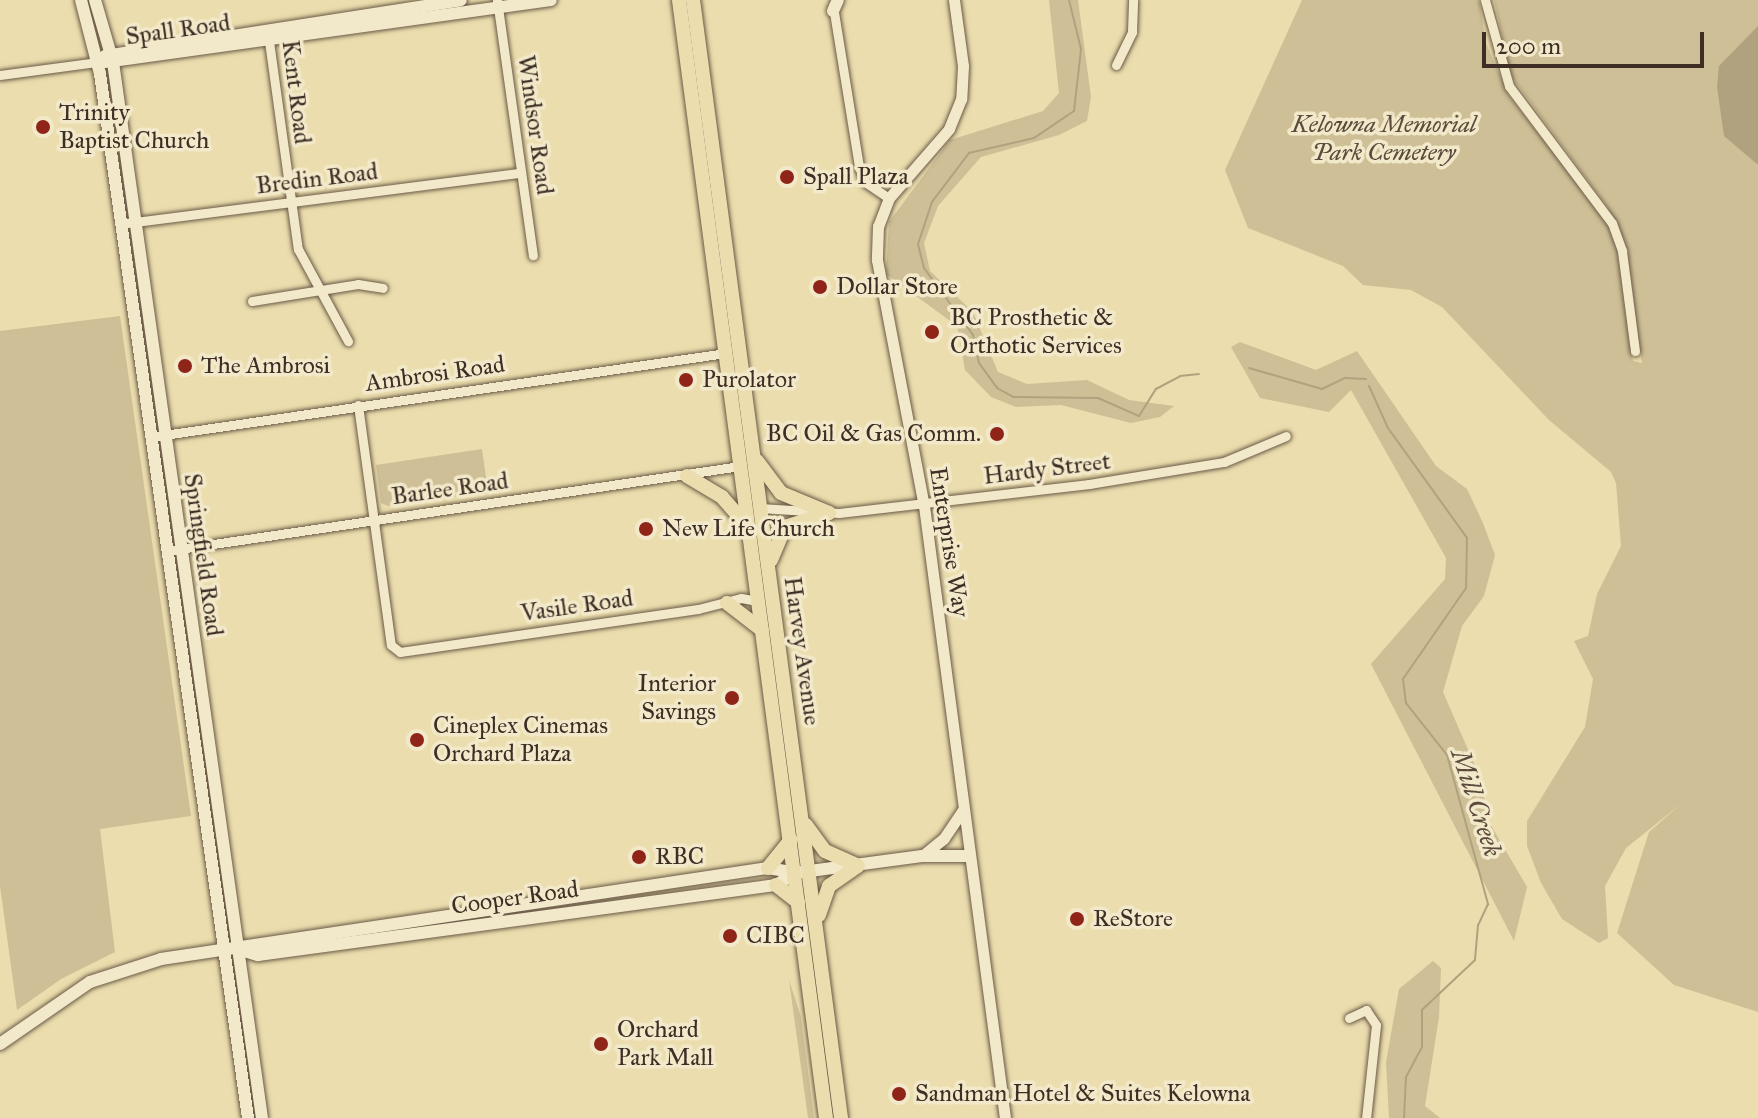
<!DOCTYPE html>
<html>
<head>
<meta charset="utf-8">
<style>
  body { margin:0 }
  #map { position:relative; width:1758px; height:1118px; overflow:hidden; background:#ebddad; font-family:"IM FELL Great Primer",serif }
  div>[style] { position:absolute }
  [style*='--x'] { left:calc(var(--x)*1px); top:calc(var(--y)*1px); width:calc(var(--w)*1px); rotate:calc(var(--a)*1deg) }
  .green>* { inset:0; background:#cebf96 }
  .water>* { inset:0; background:#b1a27f }
  .stream>* { height:2px; margin:-1px; padding:0 1px; transform-origin:1px; border-radius:1px; background:#b1a27f }
  .roads { filter:drop-shadow(0 0 2px #6a5a47) drop-shadow(0 0 2px #6a5a47) }
  .minor>* { height:9px; margin:-4.5px; padding:0 4.5px; transform-origin:4.5px; border-radius:4.5px; background:#f2e9ca }
  .tertiary>* { height:11px; margin:-5.5px; padding:0 5.5px; transform-origin:5.5px; border-radius:5.5px; background:#f2e9ca }
  .secondary>* { height:12px; margin:-6px; padding:0 6px; transform-origin:6px; border-radius:6px; background:#f2e9ca }
  .trunk>* { height:14px; margin:-7px; padding:0 7px; transform-origin:7px; border-radius:7px; background:#ebddad }
  .dots>* { width:22px; height:22px; translate:-50% -50%; box-sizing:border-box; border:4px solid #f2e9ca; border-radius:50% }
  span { translate:-50% -50%; white-space:nowrap; text-align:center; line-height:1.15; -webkit-text-stroke:7px #f2e9ca; paint-order:stroke }
  .street-label { font-size:24px; color:#3f2e25 }
  .poi-label { font-size:24px; color:#3f2e25 }
  .left { translate:0 -50%; text-align:left }
  .right { translate:-100% -50%; text-align:right }
  .park-label { font-size:24px; color:#5c4b3c; font-style:italic }
  .water-label { font-size:26px; color:#5c4b3c; font-style:italic }
  .scale { position:absolute; left:1482px; top:32px; width:222px; height:36px; box-sizing:border-box; border:4px solid #3f2e25; border-top:0; padding-left:10px; font-size:24px; line-height:28px; white-space:nowrap; color:#3f2e25; -webkit-text-stroke:6px #f2e9ca; paint-order:stroke }
</style>
</head>
<body>
<div id="map">
  <div class="green">
    <i style="clip-path:polygon(1049px 0,1078px 0,1091px 97px,1087px 121px,1059px 135px,981px 157px,938px 206px,924px 243px,930px 271px,973px 312px,998px 372px,1027px 384px,1087px 380px,1129px 400px,1174px 406px,1160px 417px,1131px 423px,1061px 405px,1016px 407px,991px 397px,965px 370px,957px 326px,886px 274px,889px 222px,950px 140px,1043px 111px,1059px 93px)"></i>
    <i style="clip-path:polygon(1302px 0,1479px 0,1486px 43px,1508px 95px,1606px 219px,1617px 247px,1633px 361px,1642px 363px,1622px 238px,1607px 206px,1511px 76px,1494px 0,1758px 0,1758px 1012px,1674px 985px,1617px 933px,1649px 832px,1681px 804px,1626px 848px,1605px 886px,1608px 938px,1599px 943px,1562px 919px,1541px 883px,1527px 846px,1527px 821px,1585px 727px,1593px 679px,1574px 641px,1588px 636px,1597px 594px,1621px 546px,1616px 483px,1611px 472px,1549px 420px,1442px 307px,1411px 290px,1363px 285px,1343px 266px,1248px 228px,1225px 170px)"></i>
    <i style="clip-path:polygon(120px 316px,191px 816px,100px 829px,115px 952px,61px 979px,17px 1010px,0 886px,0 331px)"></i>
    <i style="clip-path:polygon(1240px 342px,1316px 370px,1357px 351px,1436px 466px,1467px 489px,1483px 523px,1495px 555px,1484px 596px,1462px 626px,1443px 692px,1480px 777px,1489px 822px,1527px 887px,1514px 941px,1371px 664px,1445px 579px,1446px 558px,1351px 390px,1329px 412px,1260px 398px,1231px 347px)"></i>
    <i style="clip-path:polygon(482px 449px,488px 492px,388px 506px,381px 503px,376px 465px)"></i>
    <i style="clip-path:polygon(1433px 961px,1441px 968px,1439px 1017px,1425px 1106px,1440px 1118px,1389px 1118px,1386px 1062px,1399px 989px)"></i>
    <i style="clip-path:polygon(789px 980px,801px 1017px,814px 1118px,808px 1118px)"></i>
  </div>
  <div class="water">
    <i style="clip-path:polygon(1758px 26px,1758px 164px,1757px 164px,1724px 136px,1717px 87px,1719px 66px)"></i>
  </div>
  <div class="stream">
    <i style="--x:1069;--y:0;--w:50;--a:76.2"></i>
    <i style="--x:1081;--y:49;--w:62;--a:96.4"></i>
    <i style="--x:1074;--y:111;--w:48;--a:146"></i>
    <i style="--x:1034;--y:138;--w:67;--a:167"></i>
    <i style="--x:969;--y:153;--w:61;--a:127.1"></i>
    <i style="--x:932;--y:202;--w:44;--a:108.4"></i>
    <i style="--x:918;--y:244;--w:25;--a:76"></i>
    <i style="--x:924;--y:268;--w:83;--a:53.8"></i>
    <i style="--x:973;--y:335;--w:29;--a:78"></i>
    <i style="--x:979;--y:363;--w:31;--a:54"></i>
    <i style="--x:997;--y:388;--w:18;--a:29"></i>
    <i style="--x:1013;--y:397;--w:85;--a:0.7"></i>
    <i style="--x:1098;--y:398;--w:45;--a:23.7"></i>
    <i style="--x:1139;--y:416;--w:32;--a:-58"></i>
    <i style="--x:1156;--y:389;--w:27;--a:-28"></i>
    <i style="--x:1180;--y:376;--w:19;--a:-6"></i>
    <i style="--x:1249;--y:368;--w:76;--a:16"></i>
    <i style="--x:1322;--y:389;--w:25;--a:-26"></i>
    <i style="--x:1345;--y:378;--w:21;--a:3"></i>
    <i style="--x:1369;--y:386;--w:46;--a:65.7"></i>
    <i style="--x:1388;--y:428;--w:135;--a:54.3"></i>
    <i style="--x:1467;--y:538;--w:50;--a:91.1"></i>
    <i style="--x:1466;--y:588;--w:111;--a:124.7"></i>
    <i style="--x:1403;--y:679;--w:24;--a:83"></i>
    <i style="--x:1406;--y:703;--w:66;--a:51.7"></i>
    <i style="--x:1447;--y:755;--w:155;--a:74.6"></i>
    <i style="--x:1488;--y:904;--w:23;--a:115"></i>
    <i style="--x:1478;--y:925;--w:35;--a:95"></i>
    <i style="--x:1475;--y:960;--w:73;--a:136.7"></i>
    <i style="--x:1422;--y:1010;--w:37;--a:90"></i>
    <i style="--x:1422;--y:1047;--w:34;--a:118"></i>
    <i style="--x:1406;--y:1077;--w:41;--a:92.8"></i>
  </div>
  <div class="roads">
    <div class="minor">
      <i style="--x:497;--y:0;--w:258;--a:82"></i>
      <i style="--x:1485;--y:0;--w:89;--a:74.4"></i>
      <i style="--x:1509;--y:86;--w:171;--a:53.1"></i>
      <i style="--x:1612;--y:223;--w:30;--a:70"></i>
      <i style="--x:1622;--y:251;--w:101;--a:82.6"></i>
      <i style="--x:833;--y:6;--w:163;--a:80.8"></i>
      <i style="--x:859;--y:167;--w:16;--a:68"></i>
      <i style="--x:865;--y:182;--w:29;--a:34"></i>
      <i style="--x:268;--y:34;--w:217;--a:82.1"></i>
      <i style="--x:298;--y:249;--w:105;--a:61.5"></i>
      <i style="--x:1116;--y:65;--w:37;--a:-64"></i>
      <i style="--x:1132;--y:32;--w:32;--a:-88"></i>
      <i style="--x:0;--y:75;--w:99;--a:-7.6"></i>
      <i style="--x:120;--y:224;--w:403;--a:-7.3"></i>
      <i style="--x:252;--y:301;--w:107;--a:-9.1"></i>
      <i style="--x:358;--y:284;--w:25;--a:9"></i>
      <i style="--x:358;--y:405;--w:242;--a:82.2"></i>
      <i style="--x:391;--y:645;--w:11;--a:38"></i>
      <i style="--x:400;--y:652;--w:301;--a:-8.2"></i>
      <i style="--x:698;--y:609;--w:44;--a:-14.3"></i>
      <i style="--x:741;--y:598;--w:17;--a:10"></i>
      <i style="--x:150;--y:437;--w:582;--a:-8.3"></i>
      <i style="--x:760;--y:508;--w:79;--a:3.6"></i>
      <i style="--x:839;--y:513;--w:252;--a:-6.6"></i>
      <i style="--x:1089;--y:484;--w:137;--a:-9.3"></i>
      <i style="--x:1224;--y:462;--w:67;--a:-22.8"></i>
      <i style="--x:166;--y:551;--w:580;--a:-8.42"></i>
      <i style="--x:1349;--y:1018;--w:19;--a:-25"></i>
      <i style="--x:1366;--y:1010;--w:18;--a:56"></i>
      <i style="--x:1376;--y:1025;--w:94;--a:96.1"></i>
    </div>
    <div class="tertiary">
      <i style="--x:954;--y:0;--w:67;--a:82.2"></i>
      <i style="--x:963;--y:66;--w:33;--a:93"></i>
      <i style="--x:961;--y:99;--w:32;--a:112"></i>
      <i style="--x:949;--y:129;--w:91;--a:131"></i>
      <i style="--x:889;--y:198;--w:30;--a:111"></i>
      <i style="--x:878;--y:226;--w:34;--a:92"></i>
      <i style="--x:877;--y:260;--w:250;--a:79.2"></i>
      <i style="--x:924;--y:506;--w:617;--a:82.46"></i>
      <i style="--x:922;--y:856;--w:28;--a:-39"></i>
      <i style="--x:944;--y:838;--w:34;--a:-56"></i>
    </div>
    <div class="secondary">
      <i style="--x:81;--y:0;--w:76;--a:75.6"></i>
      <i style="--x:100;--y:74;--w:1054;--a:81.93"></i>
      <i style="--x:95;--y:0;--w:65;--a:73.8"></i>
      <i style="--x:113;--y:62;--w:1066;--a:81.97"></i>
      <i style="--x:833;--y:11;--w:12;--a:-66"></i>
      <i style="--x:105;--y:56;--w:360;--a:-8.9"></i>
      <i style="--x:105;--y:62;--w:450;--a:-7.9"></i>
      <i style="--x:238;--y:949;--w:21;--a:17"></i>
      <i style="--x:258;--y:955;--w:523;--a:-7.7"></i>
      <i style="--x:776;--y:885;--w:22;--a:-32"></i>
      <i style="--x:0;--y:1044;--w:109;--a:-34.6"></i>
      <i style="--x:90;--y:982;--w:75;--a:-17.9"></i>
      <i style="--x:161;--y:959;--w:614;--a:-8.53"></i>
      <i style="--x:768;--y:868;--w:27;--a:10"></i>
      <i style="--x:795;--y:873;--w:128;--a:-7.6"></i>
      <i style="--x:922;--y:856;--w:47;--a:0"></i>
    </div>
    <div class="trunk">
      <i style="--x:679;--y:0;--w:1128;--a:82.51"></i>
      <i style="--x:693;--y:0;--w:1128;--a:82.46"></i>
      <i style="--x:757;--y:461;--w:40;--a:53"></i>
      <i style="--x:781;--y:493;--w:52;--a:22.6"></i>
      <i style="--x:687;--y:476;--w:41;--a:31"></i>
      <i style="--x:722;--y:497;--w:38;--a:49"></i>
      <i style="--x:771;--y:560;--w:36;--a:-67"></i>
      <i style="--x:785;--y:527;--w:46;--a:-17.7"></i>
      <i style="--x:727;--y:603;--w:44;--a:37.6"></i>
      <i style="--x:806;--y:825;--w:32;--a:54"></i>
      <i style="--x:825;--y:851;--w:36;--a:24"></i>
      <i style="--x:768;--y:868;--w:36;--a:-51"></i>
      <i style="--x:776;--y:885;--w:28;--a:38"></i>
      <i style="--x:819;--y:915;--w:31;--a:-71"></i>
      <i style="--x:829;--y:886;--w:35;--a:-35"></i>
    </div>
  </div>
  <div class="dots">
    <i style="left:43px;top:127px;background:#8f2418"></i>
    <i style="left:787px;top:177px;background:#8f2418"></i>
    <i style="left:820px;top:287px;background:#8f2418"></i>
    <i style="left:932px;top:332px;background:#8f2418"></i>
    <i style="left:185px;top:366px;background:#8f2418"></i>
    <i style="left:686px;top:380px;background:#8f2418"></i>
    <i style="left:997px;top:434px;background:#8f2418"></i>
    <i style="left:646px;top:529px;background:#8f2418"></i>
    <i style="left:732px;top:698px;background:#8f2418"></i>
    <i style="left:417px;top:740px;background:#8f2418"></i>
    <i style="left:639px;top:857px;background:#8f2418"></i>
    <i style="left:1077px;top:919px;background:#8f2418"></i>
    <i style="left:730px;top:936px;background:#8f2418"></i>
    <i style="left:601px;top:1044px;background:#8f2418"></i>
    <i style="left:899px;top:1094px;background:#8f2418"></i>
  </div>
  <div class="street-label">
    <span style="left:178px;top:30px;rotate:-8deg">Spall Road</span>
    <span style="left:296px;top:92px;rotate:83deg">Kent Road</span>
    <span style="left:535px;top:125px;rotate:82deg">Windsor Road</span>
    <span style="left:317px;top:179px;rotate:-7deg">Bredin Road</span>
    <span style="left:435px;top:374px;rotate:-8deg">Ambrosi Road</span>
    <span style="left:1047px;top:469px;rotate:-7deg">Hardy Street</span>
    <span style="left:450px;top:489px;rotate:-8deg">Barlee Road</span>
    <span style="left:949px;top:542px;rotate:81deg">Enterprise Way</span>
    <span style="left:203px;top:555px;rotate:82deg">Springfield Road</span>
    <span style="left:577px;top:606px;rotate:-8deg">Vasile Road</span>
    <span style="left:802px;top:651px;rotate:82deg">Harvey Avenue</span>
    <span style="left:515px;top:898px;rotate:-8deg">Cooper Road</span>
  </div>
  <div class="poi-label">
    <span class="left" style="left:59px;top:127px">Trinity<br>Baptist Church</span>
    <span class="left" style="left:803px;top:177px">Spall Plaza</span>
    <span class="left" style="left:836px;top:287px">Dollar Store</span>
    <span class="left" style="left:950px;top:332px">BC Prosthetic &amp;<br>Orthotic Services</span>
    <span class="left" style="left:201px;top:366px">The Ambrosi</span>
    <span class="left" style="left:702px;top:380px">Purolator</span>
    <span class="right" style="left:981px;top:434px">BC Oil &amp; Gas Comm.</span>
    <span class="left" style="left:662px;top:529px">New Life Church</span>
    <span class="right" style="left:716px;top:698px">Interior<br>Savings</span>
    <span class="left" style="left:433px;top:740px">Cineplex Cinemas<br>Orchard Plaza</span>
    <span class="left" style="left:655px;top:857px">RBC</span>
    <span class="left" style="left:1093px;top:919px">ReStore</span>
    <span class="left" style="left:746px;top:936px">CIBC</span>
    <span class="left" style="left:617px;top:1044px">Orchard<br>Park Mall</span>
    <span class="left" style="left:915px;top:1094px">Sandman Hotel &amp; Suites Kelowna</span>
  </div>
  <div class="park-label">
    <span style="left:1384px;top:139px">Kelowna Memorial<br>Park Cemetery</span>
  </div>
  <div class="water-label">
    <span style="left:1476px;top:803px;rotate:72deg">Mill Creek</span>
  </div>
  <div class="scale">200 m</div>
</div>
</body>
</html>
